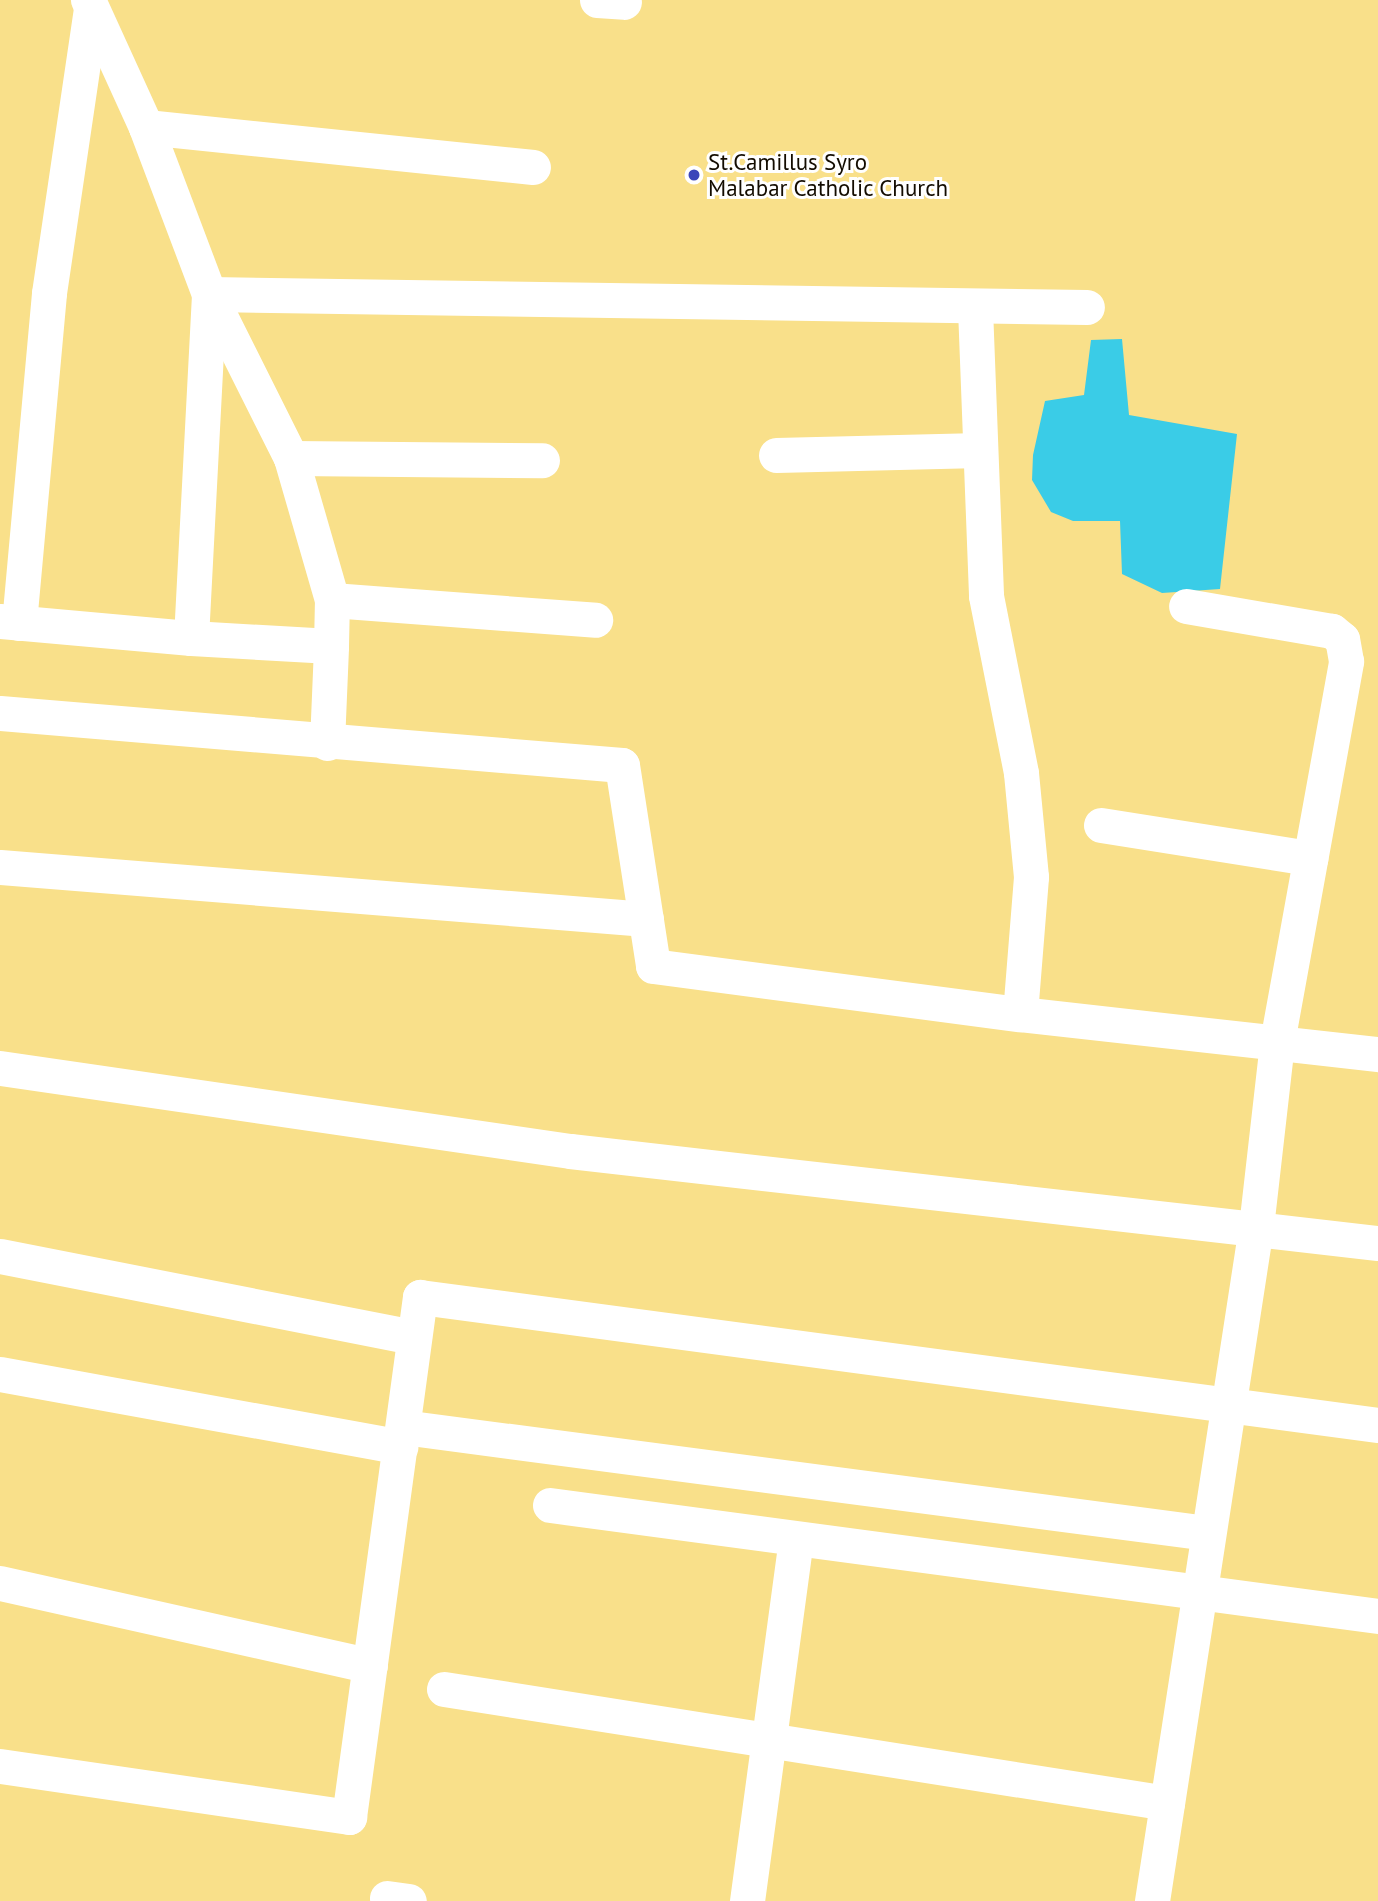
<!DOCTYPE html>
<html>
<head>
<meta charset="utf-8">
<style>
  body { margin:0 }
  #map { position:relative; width:1378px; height:1901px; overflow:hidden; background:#f9e08a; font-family:"PT Sans",sans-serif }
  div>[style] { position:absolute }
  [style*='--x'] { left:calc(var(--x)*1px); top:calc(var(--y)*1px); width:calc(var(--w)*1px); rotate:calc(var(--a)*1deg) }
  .water>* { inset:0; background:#3acce7 }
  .minor>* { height:35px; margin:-17.5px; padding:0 17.5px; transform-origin:17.5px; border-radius:17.5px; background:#fff }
  .dots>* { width:19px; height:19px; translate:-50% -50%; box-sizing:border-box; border:4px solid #fff; border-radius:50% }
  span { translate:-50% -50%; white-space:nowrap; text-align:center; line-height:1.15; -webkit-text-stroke:6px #fff; paint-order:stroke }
  .poi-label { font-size:23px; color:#130c00 }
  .left { translate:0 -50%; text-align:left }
</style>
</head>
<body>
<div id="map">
  <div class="water">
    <i style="clip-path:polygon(1122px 339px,1129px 415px,1237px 434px,1220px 589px,1162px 593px,1122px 574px,1120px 521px,1073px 521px,1051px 512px,1032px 480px,1033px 455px,1045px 401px,1084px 395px,1091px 340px)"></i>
  </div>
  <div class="minor">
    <i style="--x:597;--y:0;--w:27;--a:4"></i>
    <i style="--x:146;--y:127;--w:389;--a:5.9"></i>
    <i style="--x:975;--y:308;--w:288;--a:87.8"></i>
    <i style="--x:986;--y:596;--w:180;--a:78.8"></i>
    <i style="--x:1021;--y:773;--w:104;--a:84.5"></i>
    <i style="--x:1031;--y:877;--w:137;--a:94.6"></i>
    <i style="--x:776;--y:455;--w:204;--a:-1.4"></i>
    <i style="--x:291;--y:458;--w:251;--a:0.5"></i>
    <i style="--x:332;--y:600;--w:264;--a:4.3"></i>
    <i style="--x:0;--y:621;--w:192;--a:5.1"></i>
    <i style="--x:191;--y:638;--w:140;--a:3.3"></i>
    <i style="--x:331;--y:646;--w:46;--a:-88.8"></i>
    <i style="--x:332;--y:600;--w:148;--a:-106.1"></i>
    <i style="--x:291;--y:458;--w:183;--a:-116.6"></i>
    <i style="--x:209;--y:294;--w:178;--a:-110.7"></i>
    <i style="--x:146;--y:127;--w:140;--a:-114.5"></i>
    <i style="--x:19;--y:623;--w:331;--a:-84.8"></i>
    <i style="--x:49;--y:293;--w:287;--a:-81.6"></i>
    <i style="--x:191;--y:638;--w:344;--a:-87"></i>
    <i style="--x:209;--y:294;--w:878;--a:0.85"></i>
    <i style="--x:0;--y:713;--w:624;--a:4.78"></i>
    <i style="--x:622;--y:765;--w:203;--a:81.2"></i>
    <i style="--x:653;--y:966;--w:370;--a:7.5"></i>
    <i style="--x:1020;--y:1014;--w:360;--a:6.4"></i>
    <i style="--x:327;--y:743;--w:97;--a:-87.6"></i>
    <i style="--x:1101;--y:825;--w:212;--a:9"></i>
    <i style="--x:0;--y:867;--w:648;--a:4.6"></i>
    <i style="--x:0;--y:1068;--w:576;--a:8.28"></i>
    <i style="--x:570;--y:1151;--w:813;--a:6.5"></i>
    <i style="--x:0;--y:1256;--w:422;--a:11.1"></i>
    <i style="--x:0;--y:1374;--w:407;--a:10.3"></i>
    <i style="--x:403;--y:1427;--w:811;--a:7.51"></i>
    <i style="--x:550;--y:1505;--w:835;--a:7.64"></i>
    <i style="--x:0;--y:1583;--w:379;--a:12.6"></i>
    <i style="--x:444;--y:1689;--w:732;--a:8.96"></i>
    <i style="--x:0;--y:1766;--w:353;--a:8.3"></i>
    <i style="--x:349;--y:1817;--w:525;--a:-82.23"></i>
    <i style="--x:420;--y:1297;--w:967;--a:7.61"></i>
    <i style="--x:387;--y:1898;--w:22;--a:8"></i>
    <i style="--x:747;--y:1901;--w:364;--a:-82.3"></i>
    <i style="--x:1152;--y:1901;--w:682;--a:-81.23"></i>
    <i style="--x:1256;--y:1227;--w:186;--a:-83.5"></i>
    <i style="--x:1277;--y:1042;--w:387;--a:-79.7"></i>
    <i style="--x:1346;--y:661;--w:22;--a:-100"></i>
    <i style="--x:1342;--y:639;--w:13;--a:-141"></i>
    <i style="--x:1332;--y:631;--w:148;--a:-170.3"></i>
  </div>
  <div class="dots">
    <i style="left:694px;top:175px;background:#3c46b9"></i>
  </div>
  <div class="poi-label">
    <span class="left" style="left:708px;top:175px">St.Camillus Syro<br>Malabar Catholic Church</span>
  </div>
</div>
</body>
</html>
